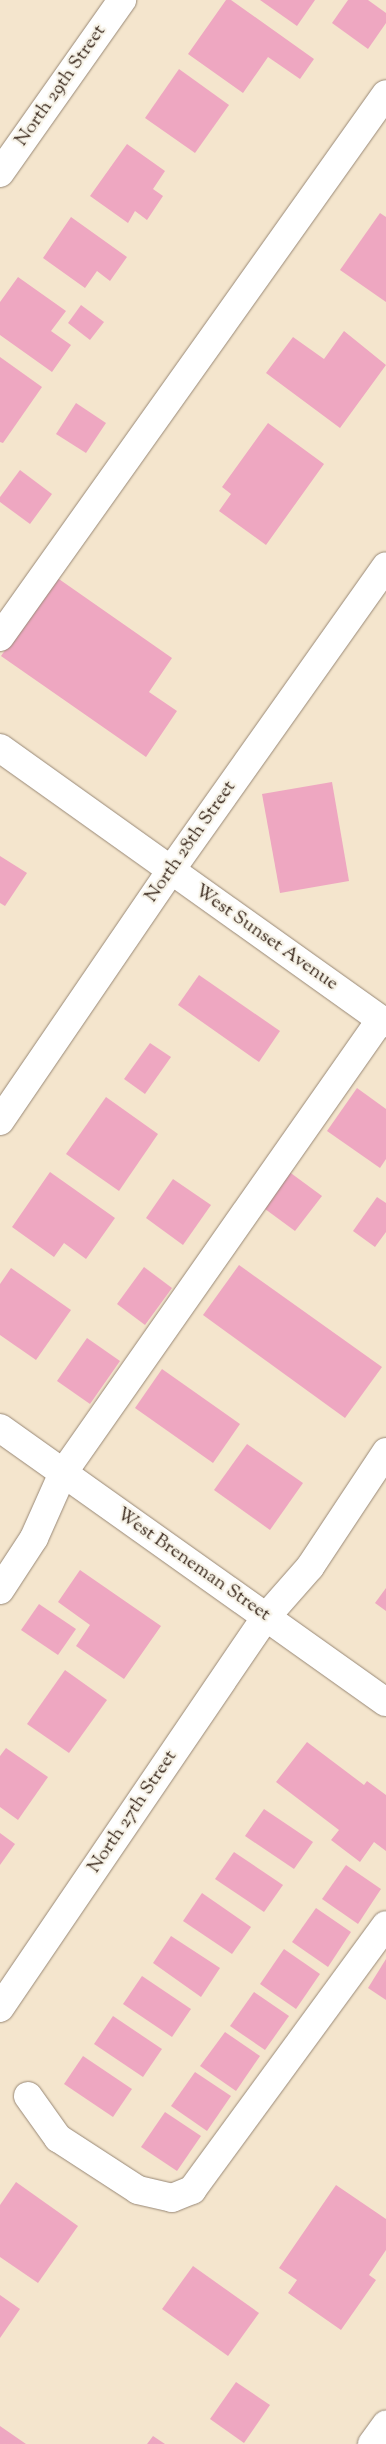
<!DOCTYPE html>
<html>
<head>
<meta charset="utf-8">
<style>
  body { margin:0 }
  #map { position:relative; width:386px; height:2444px; overflow:hidden; background:#f4e5cd; font-family:"Sorts Mill Goudy",serif }
  div>[style] { position:absolute }
  [style*='--x'] { left:calc(var(--x)*1px); top:calc(var(--y)*1px); width:calc(var(--w)*1px); rotate:calc(var(--a)*1deg) }
  .building>* { inset:0; background:#eea7c1 }
  .roads { filter:drop-shadow(0 0 1px #988876) drop-shadow(0 0 1px #988876) }
  .minor>* { height:28px; margin:-14px; padding:0 14px; transform-origin:14px; border-radius:14px; background:#fff }
  span { translate:-50% -50%; white-space:nowrap; text-align:center; line-height:1.15; -webkit-text-stroke:4.5px #f7f3e8; paint-order:stroke }
  .street-label { font-size:19px; color:#3b2a1e }
</style>
</head>
<body>
<div id="map">
  <div class="building">
    <i style="clip-path:polygon(226px 0,231px 0,314px 59px,300px 79px,268px 57px,243px 93px,188px 54px)"></i>
    <i style="clip-path:polygon(260px 0,315px 0,297px 26px)"></i>
    <i style="clip-path:polygon(348px 0,368px 0,386px 13px,386px 23px,368px 49px,332px 23px)"></i>
    <i style="clip-path:polygon(179px 69px,229px 105px,195px 153px,145px 118px)"></i>
    <i style="clip-path:polygon(127px 144px,165px 171px,153px 189px,163px 196px,147px 220px,135px 211px,128px 223px,90px 196px)"></i>
    <i style="clip-path:polygon(380px 213px,386px 217px,386px 302px,340px 270px)"></i>
    <i style="clip-path:polygon(71px 217px,127px 257px,110px 281px,97px 271px,85px 288px,43px 258px)"></i>
    <i style="clip-path:polygon(18px 277px,66px 311px,51px 331px,71px 345px,52px 372px,0 335px,0 302px)"></i>
    <i style="clip-path:polygon(81px 305px,104px 322px,90px 340px,68px 323px)"></i>
    <i style="clip-path:polygon(344px 331px,386px 365px,340px 428px,266px 373px,293px 337px,324px 359px)"></i>
    <i style="clip-path:polygon(0 357px,42px 387px,3px 443px,0 442px)"></i>
    <i style="clip-path:polygon(76px 403px,106px 423px,86px 453px,56px 434px)"></i>
    <i style="clip-path:polygon(268px 423px,324px 464px,266px 545px,219px 511px,231px 494px,222px 487px)"></i>
    <i style="clip-path:polygon(20px 470px,52px 494px,30px 524px,0 502px,0 497px)"></i>
    <i style="clip-path:polygon(56px 577px,172px 658px,149px 692px,177px 711px,146px 757px,1px 656px)"></i>
    <i style="clip-path:polygon(332px 782px,349px 881px,280px 893px,262px 794px)"></i>
    <i style="clip-path:polygon(0 856px,27px 873px,5px 906px,0 903px)"></i>
    <i style="clip-path:polygon(199px 975px,280px 1031px,259px 1062px,178px 1005px)"></i>
    <i style="clip-path:polygon(150px 1043px,171px 1057px,145px 1094px,124px 1079px)"></i>
    <i style="clip-path:polygon(357px 1088px,386px 1109px,386px 1159px,380px 1168px,327px 1131px)"></i>
    <i style="clip-path:polygon(106px 1097px,158px 1134px,119px 1191px,66px 1154px)"></i>
    <i style="clip-path:polygon(288px 1171px,322px 1196px,295px 1231px,261px 1206px)"></i>
    <i style="clip-path:polygon(50px 1172px,115px 1218px,86px 1259px,64px 1243px,54px 1257px,12px 1227px)"></i>
    <i style="clip-path:polygon(173px 1179px,211px 1205px,183px 1245px,146px 1218px)"></i>
    <i style="clip-path:polygon(377px 1197px,386px 1203px,386px 1232px,375px 1247px,353px 1231px)"></i>
    <i style="clip-path:polygon(239px 1265px,382px 1367px,345px 1418px,203px 1315px)"></i>
    <i style="clip-path:polygon(144px 1267px,172px 1288px,145px 1325px,117px 1304px)"></i>
    <i style="clip-path:polygon(11px 1268px,71px 1310px,36px 1360px,0 1335px,0 1284px)"></i>
    <i style="clip-path:polygon(87px 1338px,120px 1361px,90px 1404px,57px 1381px)"></i>
    <i style="clip-path:polygon(162px 1369px,240px 1424px,213px 1463px,135px 1408px)"></i>
    <i style="clip-path:polygon(247px 1444px,303px 1483px,270px 1530px,214px 1490px)"></i>
    <i style="clip-path:polygon(80px 1570px,161px 1626px,124px 1679px,76px 1646px,90px 1625px,58px 1602px)"></i>
    <i style="clip-path:polygon(386px 1588px,386px 1611px,375px 1603px)"></i>
    <i style="clip-path:polygon(39px 1604px,76px 1629px,58px 1655px,21px 1630px)"></i>
    <i style="clip-path:polygon(65px 1670px,107px 1700px,69px 1753px,27px 1724px)"></i>
    <i style="clip-path:polygon(307px 1742px,364px 1785px,367px 1781px,386px 1795px,386px 1851px,374px 1842px,360px 1862px,331px 1840px,339px 1830px,276px 1782px)"></i>
    <i style="clip-path:polygon(6px 1748px,48px 1777px,18px 1820px,0 1807px,0 1756px)"></i>
    <i style="clip-path:polygon(264px 1809px,313px 1842px,294px 1869px,245px 1836px)"></i>
    <i style="clip-path:polygon(0 1833px,15px 1844px,0 1865px)"></i>
    <i style="clip-path:polygon(234px 1852px,283px 1885px,264px 1912px,215px 1879px)"></i>
    <i style="clip-path:polygon(346px 1865px,381px 1889px,358px 1924px,322px 1899px)"></i>
    <i style="clip-path:polygon(202px 1893px,251px 1927px,232px 1954px,183px 1921px)"></i>
    <i style="clip-path:polygon(316px 1908px,351px 1932px,328px 1967px,292px 1942px)"></i>
    <i style="clip-path:polygon(171px 1936px,220px 1968px,201px 1997px,153px 1963px)"></i>
    <i style="clip-path:polygon(284px 1949px,320px 1974px,296px 2009px,260px 1984px)"></i>
    <i style="clip-path:polygon(386px 1959px,386px 2000px,368px 1988px)"></i>
    <i style="clip-path:polygon(142px 1976px,191px 2009px,172px 2037px,123px 2004px)"></i>
    <i style="clip-path:polygon(254px 1992px,289px 2016px,265px 2050px,230px 2026px)"></i>
    <i style="clip-path:polygon(113px 2016px,162px 2049px,143px 2077px,94px 2044px)"></i>
    <i style="clip-path:polygon(225px 2032px,260px 2056px,236px 2091px,200px 2066px)"></i>
    <i style="clip-path:polygon(83px 2056px,132px 2089px,113px 2117px,64px 2084px)"></i>
    <i style="clip-path:polygon(195px 2072px,231px 2096px,207px 2131px,171px 2106px)"></i>
    <i style="clip-path:polygon(165px 2112px,201px 2136px,177px 2171px,141px 2147px)"></i>
    <i style="clip-path:polygon(16px 2182px,78px 2226px,38px 2283px,0 2257px,0 2205px)"></i>
    <i style="clip-path:polygon(336px 2185px,386px 2219px,386px 2250px,369px 2275px,376px 2280px,341px 2330px,288px 2293px,297px 2280px,279px 2268px)"></i>
    <i style="clip-path:polygon(193px 2266px,259px 2313px,228px 2356px,162px 2309px)"></i>
    <i style="clip-path:polygon(0 2295px,20px 2309px,0 2338px)"></i>
    <i style="clip-path:polygon(236px 2382px,270px 2405px,244px 2443px,210px 2419px)"></i>
    <i style="clip-path:polygon(0 2426px,26px 2444px,0 2444px)"></i>
    <i style="clip-path:polygon(153px 2436px,165px 2444px,147px 2444px)"></i>
  </div>
  <div class="roads">
    <div class="minor">
      <i style="--x:0;--y:173;--w:212;--a:-54.8"></i>
      <i style="--x:0;--y:637;--w:666;--a:-54.59"></i>
      <i style="--x:0;--y:748;--w:474;--a:35.5"></i>
      <i style="--x:0;--y:1121;--w:304;--a:-55.7"></i>
      <i style="--x:171;--y:870;--w:372;--a:-54.7"></i>
      <i style="--x:0;--y:1428;--w:473;--a:35.4"></i>
      <i style="--x:0;--y:1590;--w:62;--a:-56.8"></i>
      <i style="--x:34;--y:1538;--w:71;--a:-66"></i>
      <i style="--x:63;--y:1473;--w:554;--a:-54.99"></i>
      <i style="--x:0;--y:2008;--w:473;--a:-55.8"></i>
      <i style="--x:266;--y:1617;--w:67;--a:-48.7"></i>
      <i style="--x:310;--y:1567;--w:138;--a:-56.5"></i>
      <i style="--x:28;--y:2096;--w:52;--a:54.5"></i>
      <i style="--x:58;--y:2138;--w:95;--a:33"></i>
      <i style="--x:138;--y:2190;--w:35;--a:13"></i>
      <i style="--x:172;--y:2198;--w:22;--a:-22"></i>
      <i style="--x:192;--y:2190;--w:328;--a:-53.8"></i>
      <i style="--x:372;--y:2444;--w:24;--a:-54"></i>
    </div>
  </div>
  <div class="street-label">
    <span style="left:61px;top:86px;rotate:-55deg">North 29th Street</span>
    <span style="left:191px;top:842px;rotate:-55deg">North 28th Street</span>
    <span style="left:266px;top:938px;rotate:35deg">West Sunset Avenue</span>
    <span style="left:193px;top:1565px;rotate:35deg">West Breneman Street</span>
    <span style="left:133px;top:1812px;rotate:-56deg">North 27th Street</span>
  </div>
</div>
</body>
</html>
